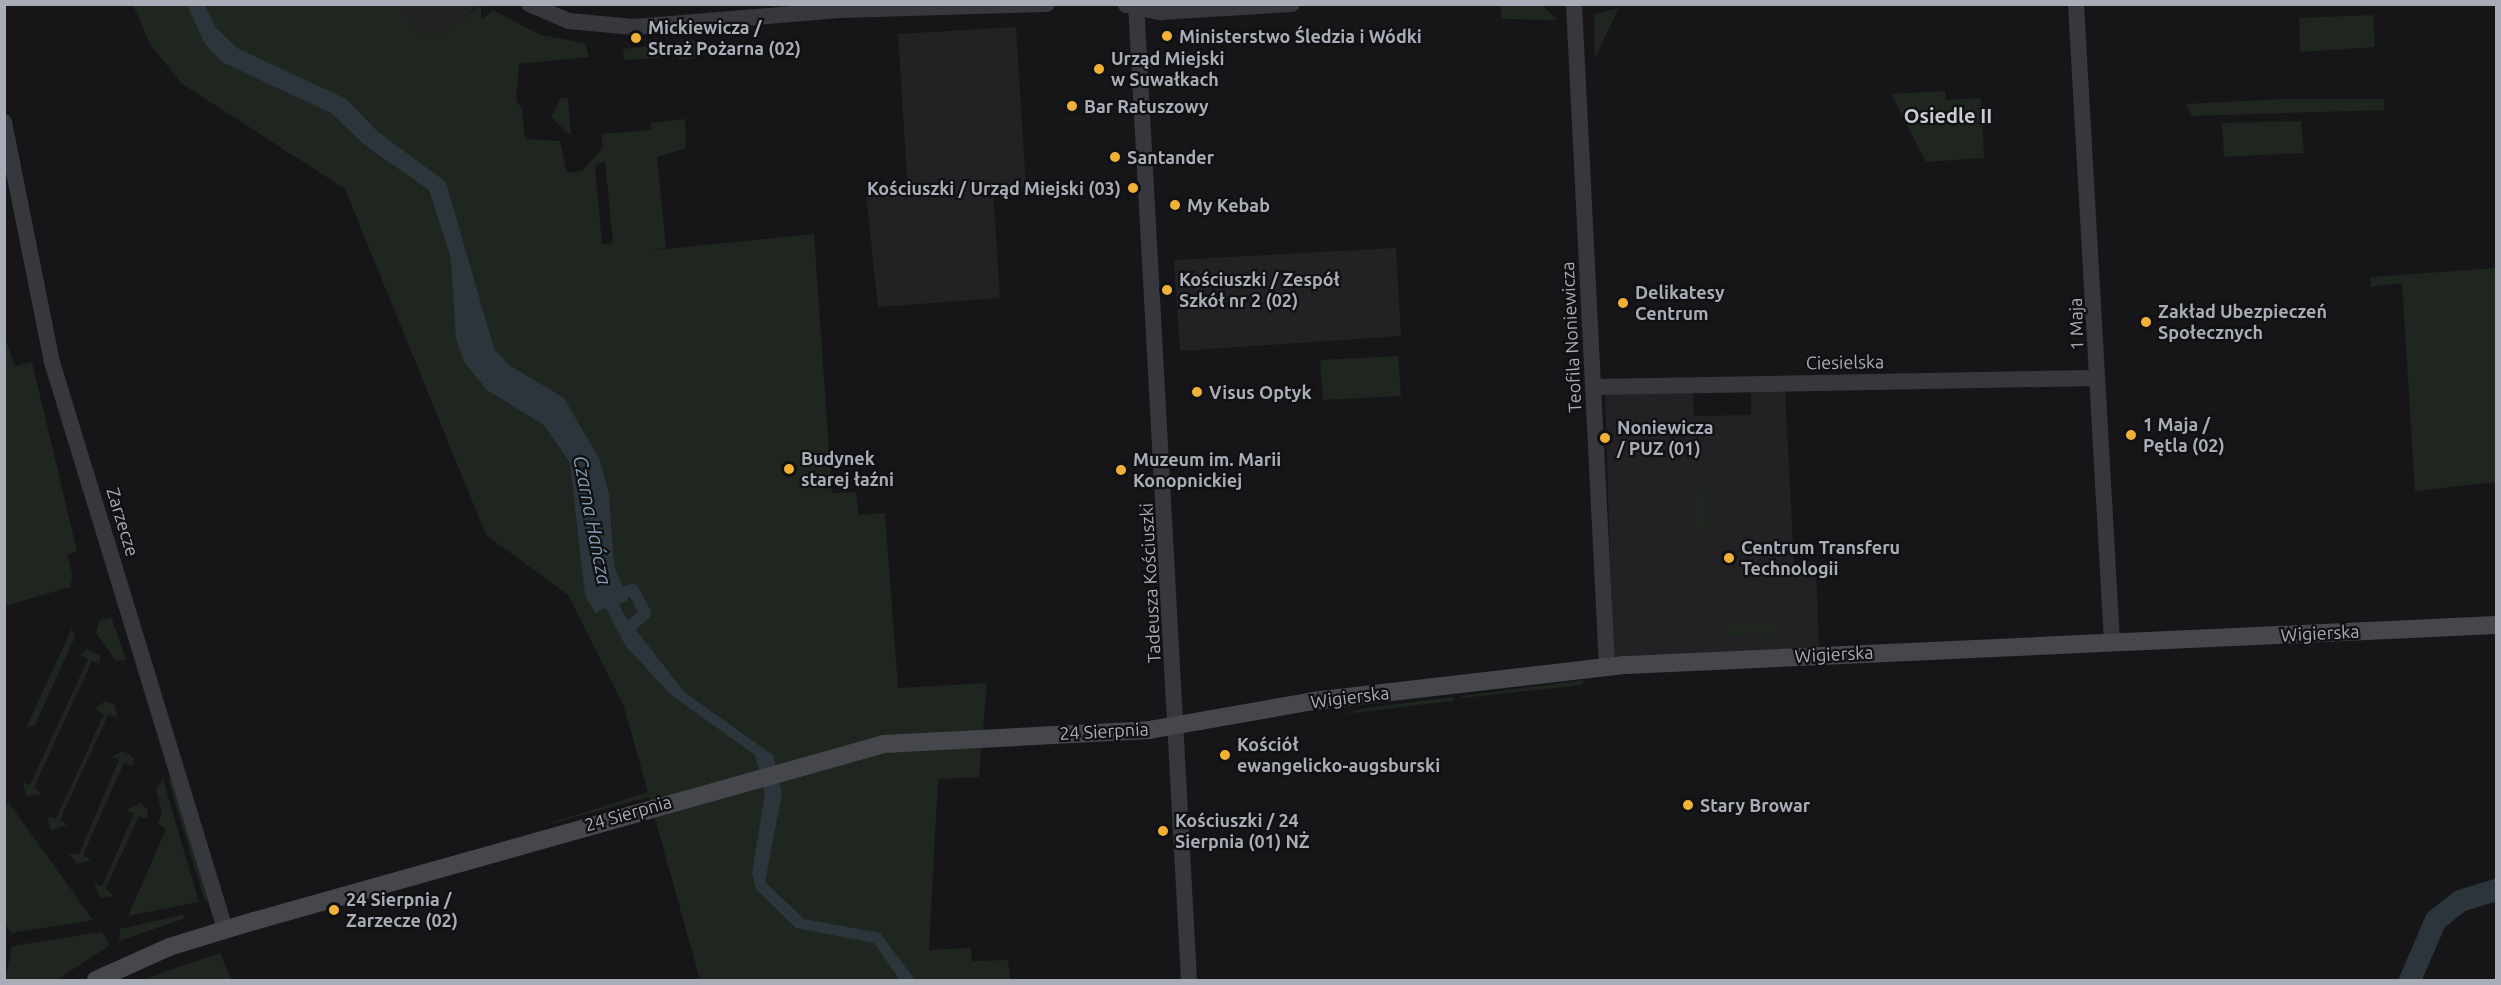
<!DOCTYPE html>
<html>
<head>
<meta charset="utf-8">
<style>
  body { margin:0 }
  #map { position:relative; width:2501px; height:985px; overflow:hidden; background:#161618; font-family:Ubuntu,sans-serif }
  div>[style] { position:absolute }
  [style*='--x'] { left:calc(var(--x)*1px); top:calc(var(--y)*1px); width:calc(var(--w)*1px); rotate:calc(var(--a)*1deg) }
  .built>* { inset:0; background:#222225 }
  .green>* { inset:0; background:#1e261f }
  .water>* { inset:0; background:#2c353c }
  .canal>* { height:12px; margin:-6px; padding:0 6px; transform-origin:6px; border-radius:6px; background:#2c353c }
  .river>* { height:22px; margin:-11px; padding:0 11px; transform-origin:11px; border-radius:11px; background:#2c353c }
  .tertiary>* { height:16px; margin:-8px; padding:0 8px; transform-origin:8px; border-radius:8px; background:#37383d }
  .secondary>* { height:18px; margin:-9px; padding:0 9px; transform-origin:9px; border-radius:9px; background:#45474d }
  .dots>* { width:16px; height:16px; translate:-50% -50%; box-sizing:border-box; border:3px solid #111113; border-radius:50% }
  span { translate:-50% -50%; white-space:nowrap; text-align:center; line-height:1.15; -webkit-text-stroke:4.5px #111113; paint-order:stroke }
  .poi-label { font-size:18px; color:#a8adb8; font-weight:700 }
  .left { translate:0 -50%; text-align:left }
  .right { translate:-100% -50%; text-align:right }
  .street-label { font-size:18px; color:#a8adb8 }
  .neighbourhood-label { font-size:20px; color:#c9ccd4; font-weight:700 }
  .water-label { font-size:20px; color:#7f9bb3; font-style:italic }
  .frame { position:absolute; inset:0; border:6px solid #a8adb8; pointer-events:none }
</style>
</head>
<body>
<div id="map">
  <div class="built">
    <i style="clip-path:polygon(395px 5px,479px 5px,442px 35px,422px 34px)"></i>
    <i style="clip-path:polygon(1016px 27px,1026px 186px,993px 188px,1000px 298px,878px 307px,866px 194px,908px 191px,898px 34px)"></i>
    <i style="clip-path:polygon(1396px 248px,1401px 336px,1180px 351px,1174px 260px)"></i>
    <i style="clip-path:polygon(1785px 390px,1794px 563px,1816px 562px,1819px 650px,1613px 656px,1605px 392px,1693px 392px,1694px 416px,1751px 415px,1751px 391px)"></i>
  </div>
  <div class="green">
    <i style="clip-path:polygon(evenodd,133px 5px,396px 5px,422px 34px,441px 35px,481px 5px,481px 20px,493px 10px,540px 35px,585px 43px,589px 57px,519px 64px,516px 100px,522px 109px,525px 139px,560px 141px,567px 173px,582px 171px,592px 160px,603px 147px,601px 134px,651px 130px,651px 123px,685px 119px,686px 148px,657px 157px,666px 248px,646px 251px,814px 234px,832px 493px,856px 492px,859px 515px,885px 513px,898px 688px,987px 683px,979px 777px,938px 779px,929px 950px,971px 948px,972px 961px,1008px 960px,1010px 980px,700px 980px,649px 797px,532px 829px,648px 792px,624px 707px,568px 595px,486px 535px,345px 189px,181px 83px,150px 44px,133px 5px,605px 161px,613px 243px,602px 244px,595px 166px,605px 161px)"></i>
    <i style="clip-path:polygon(1501px 5px,1542px 5px,1557px 20px,1501px 19px)"></i>
    <i style="clip-path:polygon(1619px 8px,1595px 57px,1594px 14px)"></i>
    <i style="clip-path:polygon(2373px 15px,2375px 47px,2300px 52px,2299px 18px)"></i>
    <i style="clip-path:polygon(695px 40px,696px 58px,679px 60px,677px 51px,660px 58px,624px 60px,623px 49px)"></i>
    <i style="clip-path:polygon(1945px 91px,1946px 100px,1981px 98px,1984px 158px,1926px 162px,1891px 94px)"></i>
    <i style="clip-path:polygon(561px 98px,568px 98px,571px 136px,551px 117px)"></i>
    <i style="clip-path:polygon(2284px 99px,2384px 99px,2384px 110px,2192px 116px,2186px 104px)"></i>
    <i style="clip-path:polygon(2301px 121px,2304px 153px,2224px 157px,2222px 123px)"></i>
    <i style="clip-path:polygon(2496px 268px,2496px 482px,2415px 491px,2402px 283px,2371px 287px,2370px 277px)"></i>
    <i style="clip-path:polygon(5px 338px,15px 366px,32px 362px,77px 551px,67px 555px,73px 576px,70px 587px,5px 606px)"></i>
    <i style="clip-path:polygon(1398px 356px,1401px 396px,1323px 400px,1320px 360px)"></i>
    <i style="clip-path:polygon(1693px 490px,1706px 490px,1707px 529px,1694px 530px)"></i>
    <i style="clip-path:polygon(111px 617px,126px 659px,116px 661px,96px 633px,99px 621px)"></i>
    <i style="clip-path:polygon(1779px 624px,1780px 644px,1769px 634px,1723px 636px,1723px 625px)"></i>
    <i style="clip-path:polygon(72px 628px,75px 637px,35px 725px,26px 728px)"></i>
    <i style="clip-path:polygon(87px 649px,100px 655px,100px 664px,92px 661px,34px 787px,41px 794px,27px 796px,22px 782px,30px 785px,88px 659px,80px 655px)"></i>
    <i style="clip-path:polygon(1584px 680px,1582px 685px,1462px 698px,1462px 696px)"></i>
    <i style="clip-path:polygon(1454px 697px,1453px 701px,1344px 714px,1365px 708px)"></i>
    <i style="clip-path:polygon(105px 701px,115px 705px,117px 717px,108px 715px,60px 820px,67px 825px,51px 830px,47px 816px,56px 819px,104px 714px,95px 709px)"></i>
    <i style="clip-path:polygon(123px 751px,134px 758px,133px 766px,124px 763px,83px 855px,91px 860px,77px 864px,69px 854px,79px 854px,119px 760px,112px 757px)"></i>
    <i style="clip-path:polygon(163px 779px,199px 902px,128px 916px,166px 829px,158px 824px,162px 812px,156px 790px)"></i>
    <i style="clip-path:polygon(168px 779px,172px 780px,208px 902px,205px 902px)"></i>
    <i style="clip-path:polygon(4px 803px,9px 803px,93px 920px,11px 933px,4px 922px)"></i>
    <i style="clip-path:polygon(140px 803px,148px 810px,147px 819px,139px 816px,106px 888px,113px 896px,100px 898px,94px 883px,102px 886px,134px 814px,126px 810px)"></i>
    <i style="clip-path:polygon(182px 915px,186px 918px,119px 941px,120px 929px)"></i>
    <i style="clip-path:polygon(102px 932px,110px 945px,57px 980px,5px 980px,12px 946px)"></i>
    <i style="clip-path:polygon(220px 953px,232px 980px,144px 980px,167px 971px)"></i>
  </div>
  <div class="water">
    <i style="clip-path:polygon(187px 5px,205px 5px,216px 28px,237px 48px,346px 99px,378px 132px,446px 182px,494px 349px,509px 365px,564px 398px,600px 460px,609px 494px,614px 566px,628px 600px,619px 604px,623px 613px,684px 692px,773px 755px,782px 793px,765px 882px,804px 919px,880px 933px,915px 980px,900px 980px,874px 943px,796px 928px,756px 889px,752px 873px,765px 793px,755px 755px,670px 694px,625px 645px,606px 608px,595px 613px,585px 595px,570px 463px,544px 425px,487px 390px,464px 362px,456px 338px,451px 258px,429px 190px,366px 146px,331px 113px,222px 62px,205px 44px)"></i>
  </div>
  <div class="canal">
    <i style="--x:609;--y:596;--w:25;--a:-14"></i>
    <i style="--x:633;--y:590;--w:26;--a:62"></i>
    <i style="--x:645;--y:613;--w:26;--a:137"></i>
  </div>
  <div class="river">
    <i style="--x:2410;--y:980;--w:65;--a:-66.6"></i>
    <i style="--x:2436;--y:920;--w:31;--a:-38"></i>
    <i style="--x:2460;--y:901;--w:38;--a:-17"></i>
  </div>
  <div class="tertiary">
    <i style="--x:529;--y:4;--w:43;--a:23"></i>
    <i style="--x:569;--y:21;--w:65;--a:5.3"></i>
    <i style="--x:634;--y:27;--w:209;--a:-4.7"></i>
    <i style="--x:842;--y:10;--w:205;--a:-1.7"></i>
    <i style="--x:1136;--y:4;--w:977;--a:86.89"></i>
    <i style="--x:1574;--y:4;--w:664;--a:87.15"></i>
    <i style="--x:2076;--y:4;--w:639;--a:86.77"></i>
    <i style="--x:1126;--y:5;--w:35;--a:12"></i>
    <i style="--x:1160;--y:12;--w:132;--a:-3.5"></i>
    <i style="--x:4;--y:122;--w:245;--a:78.7"></i>
    <i style="--x:52;--y:362;--w:593;--a:73.03"></i>
    <i style="--x:1594;--y:387;--w:503;--a:-1.03"></i>
  </div>
  <div class="secondary">
    <i style="--x:96;--y:980;--w:80;--a:-24.3"></i>
    <i style="--x:169;--y:947;--w:89;--a:-17"></i>
    <i style="--x:254;--y:921;--w:654;--a:-15.69"></i>
    <i style="--x:884;--y:744;--w:265;--a:-3"></i>
    <i style="--x:1149;--y:730;--w:167;--a:-10"></i>
    <i style="--x:1313;--y:701;--w:315;--a:-6.6"></i>
    <i style="--x:1626;--y:665;--w:871;--a:-2.63"></i>
  </div>
  <div class="dots">
    <i style="left:1167px;top:36px;background:#f2b134"></i>
    <i style="left:636px;top:38px;background:#f2b134"></i>
    <i style="left:1099px;top:69px;background:#f2b134"></i>
    <i style="left:1072px;top:106px;background:#f2b134"></i>
    <i style="left:1115px;top:157px;background:#f2b134"></i>
    <i style="left:1133px;top:188px;background:#f2b134"></i>
    <i style="left:1175px;top:205px;background:#f2b134"></i>
    <i style="left:1167px;top:290px;background:#f2b134"></i>
    <i style="left:1623px;top:303px;background:#f2b134"></i>
    <i style="left:2146px;top:322px;background:#f2b134"></i>
    <i style="left:1197px;top:392px;background:#f2b134"></i>
    <i style="left:2131px;top:435px;background:#f2b134"></i>
    <i style="left:1605px;top:438px;background:#f2b134"></i>
    <i style="left:789px;top:469px;background:#f2b134"></i>
    <i style="left:1121px;top:470px;background:#f2b134"></i>
    <i style="left:1729px;top:558px;background:#f2b134"></i>
    <i style="left:1225px;top:755px;background:#f2b134"></i>
    <i style="left:1688px;top:805px;background:#f2b134"></i>
    <i style="left:1163px;top:831px;background:#f2b134"></i>
    <i style="left:334px;top:910px;background:#f2b134"></i>
  </div>
  <div class="poi-label">
    <span class="left" style="left:648px;top:38px">Mickiewicza /<br>Straż Pożarna (02)</span>
    <span class="left" style="left:1179px;top:36px">Ministerstwo Śledzia i Wódki</span>
    <span class="left" style="left:1111px;top:69px">Urząd Miejski<br>w Suwałkach</span>
    <span class="left" style="left:1084px;top:106px">Bar Ratuszowy</span>
    <span class="left" style="left:1127px;top:157px">Santander</span>
    <span class="right" style="left:1121px;top:188px">Kościuszki / Urząd Miejski (03)</span>
    <span class="left" style="left:1187px;top:205px">My Kebab</span>
    <span class="left" style="left:1179px;top:290px">Kościuszki / Zespół<br>Szkół nr 2 (02)</span>
    <span class="left" style="left:1635px;top:303px">Delikatesy<br>Centrum</span>
    <span class="left" style="left:2158px;top:322px">Zakład Ubezpieczeń<br>Społecznych</span>
    <span class="left" style="left:1209px;top:392px">Visus Optyk</span>
    <span class="left" style="left:2143px;top:435px">1 Maja /<br>Pętla (02)</span>
    <span class="left" style="left:1617px;top:438px">Noniewicza<br>/ PUZ (01)</span>
    <span class="left" style="left:801px;top:469px">Budynek<br>starej łaźni</span>
    <span class="left" style="left:1133px;top:470px">Muzeum im. Marii<br>Konopnickiej</span>
    <span class="left" style="left:1741px;top:558px">Centrum Transferu<br>Technologii</span>
    <span class="left" style="left:1237px;top:755px">Kościół<br>ewangelicko-augsburski</span>
    <span class="left" style="left:1700px;top:805px">Stary Browar</span>
    <span class="left" style="left:1175px;top:831px">Kościuszki / 24<br>Sierpnia (01) NŻ</span>
    <span class="left" style="left:346px;top:910px">24 Sierpnia /<br>Zarzecze (02)</span>
  </div>
  <div class="street-label">
    <span style="left:2076px;top:324px;rotate:-92deg">1 Maja</span>
    <span style="left:1571px;top:337px;rotate:-93deg">Teofila Noniewicza</span>
    <span style="left:1845px;top:362px;rotate:-1deg">Ciesielska</span>
    <span style="left:123px;top:522px;rotate:73deg">Zarzecze</span>
    <span style="left:1150px;top:583px;rotate:-93deg">Tadeusza Kościuszki</span>
    <span style="left:2320px;top:633px;rotate:-3deg">Wigierska</span>
    <span style="left:1834px;top:654px;rotate:-3deg">Wigierska</span>
    <span style="left:1350px;top:697px;rotate:-7deg">Wigierska</span>
    <span style="left:1104px;top:731px;rotate:-3deg">24 Sierpnia</span>
    <span style="left:628px;top:813px;rotate:-16deg">24 Sierpnia</span>
  </div>
  <div class="neighbourhood-label">
    <span style="left:1948px;top:115px">Osiedle II</span>
  </div>
  <div class="water-label">
    <span style="left:593px;top:520px;rotate:79deg">Czarna Hańcza</span>
  </div>
  <div class="frame"></div>
</div>
</body>
</html>
